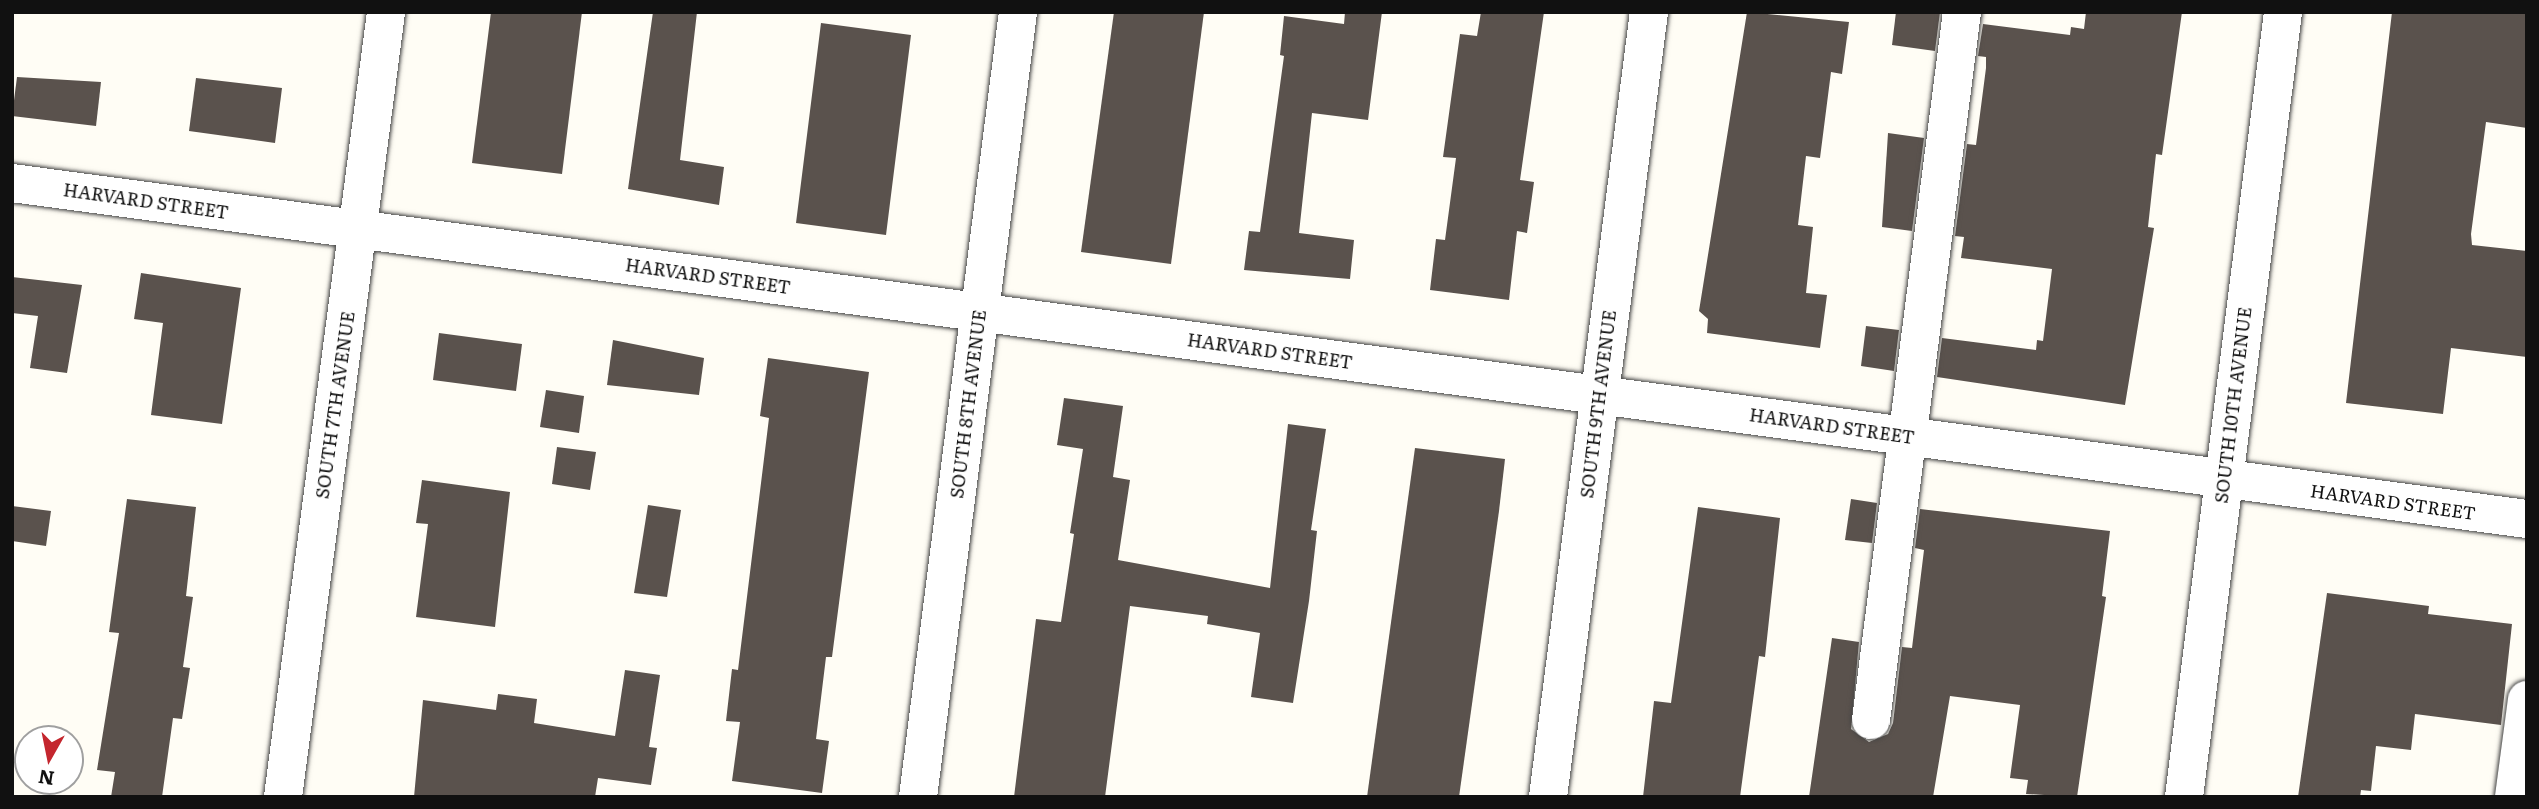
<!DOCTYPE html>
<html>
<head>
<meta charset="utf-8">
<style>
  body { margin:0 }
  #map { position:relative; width:2539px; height:809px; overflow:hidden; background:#fffdf5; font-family:Literata,serif }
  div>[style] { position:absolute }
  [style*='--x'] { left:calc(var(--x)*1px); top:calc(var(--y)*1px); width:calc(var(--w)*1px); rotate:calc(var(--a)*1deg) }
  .building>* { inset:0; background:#5a524d }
  .roads { filter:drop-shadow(0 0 2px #444) drop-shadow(0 0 2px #444) }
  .minor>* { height:38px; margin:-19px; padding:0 19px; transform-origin:19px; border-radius:19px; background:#fff }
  span { translate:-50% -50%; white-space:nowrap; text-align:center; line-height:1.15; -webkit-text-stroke:7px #fff; paint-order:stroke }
  .street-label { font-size:18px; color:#111 }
  .frame { position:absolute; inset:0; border:14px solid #111; pointer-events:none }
  .north { position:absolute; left:14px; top:725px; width:70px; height:70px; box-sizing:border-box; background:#fff; border:2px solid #a0a0a0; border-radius:50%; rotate:189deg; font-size:19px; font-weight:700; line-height:28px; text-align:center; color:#111 }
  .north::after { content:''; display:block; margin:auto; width:24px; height:32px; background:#c4262e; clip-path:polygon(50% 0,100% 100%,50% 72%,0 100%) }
</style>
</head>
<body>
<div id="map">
  <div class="building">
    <i style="clip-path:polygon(491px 12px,582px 12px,562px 174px,472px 163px)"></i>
    <i style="clip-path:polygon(653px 12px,697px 12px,680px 160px,724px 167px,719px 205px,628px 189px)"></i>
    <i style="clip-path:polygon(1114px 12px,1204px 12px,1171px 264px,1081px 252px)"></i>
    <i style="clip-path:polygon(1345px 12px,1382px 12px,1368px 120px,1312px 113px,1299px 233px,1354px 240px,1350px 279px,1244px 270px,1249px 231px,1260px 232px,1284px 56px,1280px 55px,1284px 16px,1344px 24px)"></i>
    <i style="clip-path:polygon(1481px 12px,1544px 12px,1520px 180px,1534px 182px,1527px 233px,1517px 231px,1509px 300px,1430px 290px,1436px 239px,1445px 240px,1456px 158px,1443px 157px,1460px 34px,1477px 36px)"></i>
    <i style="clip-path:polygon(1747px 12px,1849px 22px,1842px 74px,1831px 72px,1820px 158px,1806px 156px,1798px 225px,1813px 227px,1806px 293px,1827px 295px,1820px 348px,1707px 333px,1708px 319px,1699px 311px)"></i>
    <i style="clip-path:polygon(1896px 12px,1940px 12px,1935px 51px,1892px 45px)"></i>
    <i style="clip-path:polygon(2086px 12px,2182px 12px,2162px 155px,2156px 154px,2148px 227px,2154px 228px,2125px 405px,1937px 377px,1942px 338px,2036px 350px,2037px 340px,2043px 341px,2052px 269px,1961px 258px,1964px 237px,1955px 236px,1967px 144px,1976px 145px,1986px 68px,1986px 57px,1978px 56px,1983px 24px,2070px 35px,2071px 27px,2084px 29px)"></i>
    <i style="clip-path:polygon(2392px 12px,2527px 12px,2527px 128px,2486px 122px,2471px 234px,2472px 245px,2527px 251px,2527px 357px,2451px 348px,2443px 414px,2346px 403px)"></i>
    <i style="clip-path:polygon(821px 23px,911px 35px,886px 235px,796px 223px)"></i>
    <i style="clip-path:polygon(17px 77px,101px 82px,96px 126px,12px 116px)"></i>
    <i style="clip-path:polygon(196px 78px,282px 88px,275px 143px,189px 131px)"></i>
    <i style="clip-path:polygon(1888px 133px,1924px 138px,1912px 231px,1882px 227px)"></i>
    <i style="clip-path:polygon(141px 273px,241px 288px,222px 424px,151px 415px,163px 323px,134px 319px)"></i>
    <i style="clip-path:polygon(12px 277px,82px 285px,67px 373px,30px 368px,38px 316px,12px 313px)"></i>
    <i style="clip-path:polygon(1866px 326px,1899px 330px,1894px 371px,1861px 366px)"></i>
    <i style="clip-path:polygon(439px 333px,522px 344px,516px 391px,433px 380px)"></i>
    <i style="clip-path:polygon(613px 340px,704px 358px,699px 395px,607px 385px)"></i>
    <i style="clip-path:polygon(768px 358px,869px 372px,832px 657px,826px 657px,816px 739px,829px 741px,822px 793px,732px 781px,740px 722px,726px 721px,732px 669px,738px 670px,769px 418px,760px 416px)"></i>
    <i style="clip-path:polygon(546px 390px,584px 396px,579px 433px,540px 427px)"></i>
    <i style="clip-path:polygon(1064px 398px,1123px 406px,1113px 477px,1130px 480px,1118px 560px,1270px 588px,1288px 424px,1326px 429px,1311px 530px,1317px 531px,1309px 601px,1293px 703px,1251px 697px,1260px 633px,1207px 624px,1208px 616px,1130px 606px,1105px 797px,1014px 797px,1036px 619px,1061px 622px,1074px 534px,1070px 533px,1083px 449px,1057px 445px)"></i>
    <i style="clip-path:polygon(557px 447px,596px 452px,590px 490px,552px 484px)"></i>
    <i style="clip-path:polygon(1415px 448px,1505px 459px,1499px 511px,1459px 797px,1367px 797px)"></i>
    <i style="clip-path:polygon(422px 480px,510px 492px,495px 627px,416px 617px,428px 524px,416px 523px)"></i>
    <i style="clip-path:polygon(127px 499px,196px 507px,186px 596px,193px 597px,183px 667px,190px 668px,182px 719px,173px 718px,162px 797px,111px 797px,115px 772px,97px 770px,119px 633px,109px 632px)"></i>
    <i style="clip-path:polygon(1851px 499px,1877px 503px,1872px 543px,1845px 540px)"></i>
    <i style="clip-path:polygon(648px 505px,681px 510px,667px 597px,634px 593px)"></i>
    <i style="clip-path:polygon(12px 506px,51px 511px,46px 546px,12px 541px)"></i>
    <i style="clip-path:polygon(1698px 507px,1780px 518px,1765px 657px,1759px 656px,1740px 797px,1643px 797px,1654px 701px,1671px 703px)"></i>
    <i style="clip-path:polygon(1920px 509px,2110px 531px,2102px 596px,2106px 597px,2077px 797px,2026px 794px,2028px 780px,2010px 778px,2020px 705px,1950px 696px,1933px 797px,1809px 797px,1832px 638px,1859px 642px,1851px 729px,1869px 742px,1888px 734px,1893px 723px,1902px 647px,1912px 648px,1924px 550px,1915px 548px)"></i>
    <i style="clip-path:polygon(2327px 593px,2429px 606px,2428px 614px,2512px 624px,2501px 725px,2415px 714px,2411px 750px,2376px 746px,2371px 791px,2361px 790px,2360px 797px,2298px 797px)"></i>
    <i style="clip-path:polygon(625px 670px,660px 675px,649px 747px,657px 748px,651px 785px,598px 778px,595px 797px,414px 797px,423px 700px,496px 710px,498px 694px,537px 699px,534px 723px,615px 736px)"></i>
  </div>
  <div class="roads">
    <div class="minor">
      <i style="--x:12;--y:183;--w:2537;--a:7.61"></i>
      <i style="--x:1871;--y:720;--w:714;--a:-82.68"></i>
      <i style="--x:283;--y:797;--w:792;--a:-82.52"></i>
      <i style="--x:918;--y:797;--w:791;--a:-82.74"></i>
      <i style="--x:1548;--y:797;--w:791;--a:-82.67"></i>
      <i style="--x:2184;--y:797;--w:791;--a:-82.81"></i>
      <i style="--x:2514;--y:797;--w:98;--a:-82.4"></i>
    </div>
  </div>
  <div class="street-label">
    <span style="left:146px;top:201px;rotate:8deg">HARVARD STREET</span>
    <span style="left:708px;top:276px;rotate:8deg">HARVARD STREET</span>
    <span style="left:1270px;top:351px;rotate:8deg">HARVARD STREET</span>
    <span style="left:968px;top:404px;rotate:-83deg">SOUTH 8TH AVENUE</span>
    <span style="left:1598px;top:404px;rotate:-83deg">SOUTH 9TH AVENUE</span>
    <span style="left:335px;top:405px;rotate:-82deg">SOUTH 7TH AVENUE</span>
    <span style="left:2233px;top:405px;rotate:-83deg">SOUTH 10TH AVENUE</span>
    <span style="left:1832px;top:426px;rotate:8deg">HARVARD STREET</span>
    <span style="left:2393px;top:502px;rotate:8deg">HARVARD STREET</span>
  </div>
  <div class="frame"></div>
  <div class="north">N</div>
</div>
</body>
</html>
